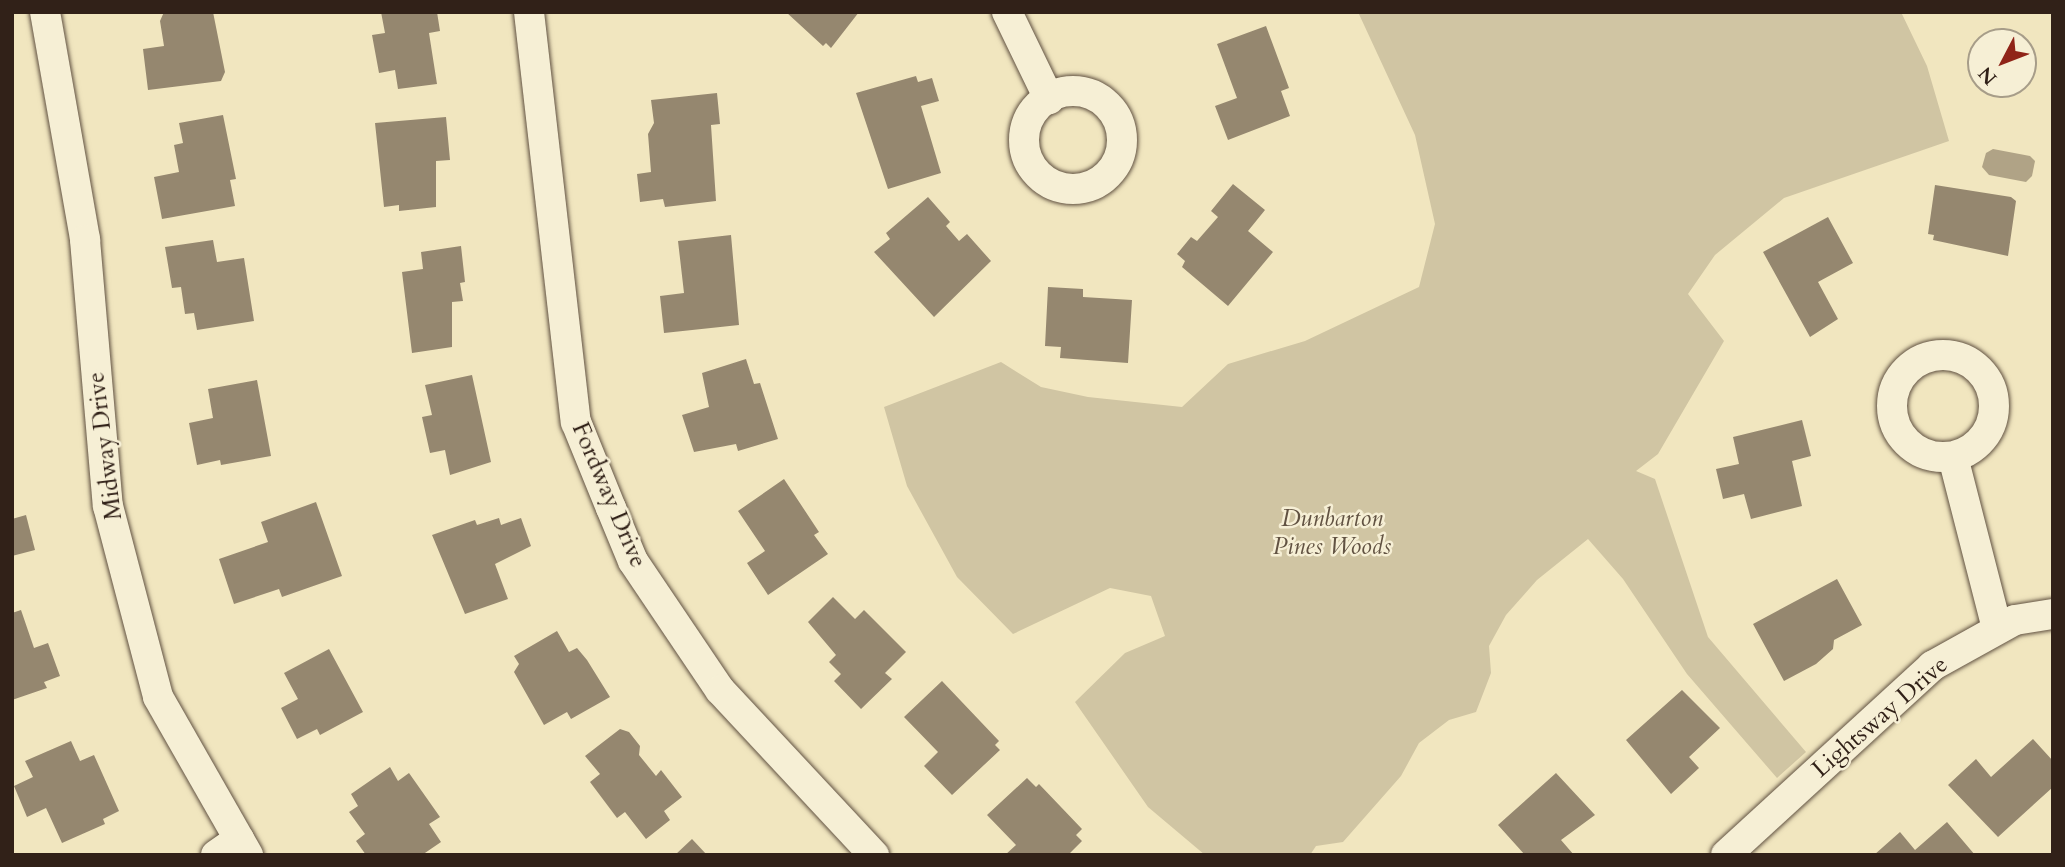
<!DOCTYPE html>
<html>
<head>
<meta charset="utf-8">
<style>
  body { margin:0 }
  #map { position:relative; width:2065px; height:867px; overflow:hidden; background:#f1e6bf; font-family:Cardo,serif }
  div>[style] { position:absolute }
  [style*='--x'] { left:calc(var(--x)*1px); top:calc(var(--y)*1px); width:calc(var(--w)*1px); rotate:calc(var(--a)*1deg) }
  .green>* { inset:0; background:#d0c5a3 }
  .water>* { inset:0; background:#b0a386 }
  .building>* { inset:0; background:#95876f }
  .roads { filter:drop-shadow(0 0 2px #615242) drop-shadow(0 0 2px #615242) }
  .minor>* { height:30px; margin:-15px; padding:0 15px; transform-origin:15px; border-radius:15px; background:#f6efd5 }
  .minor>.ring { margin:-15px; padding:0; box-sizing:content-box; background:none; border:30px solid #f6efd5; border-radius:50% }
  span { translate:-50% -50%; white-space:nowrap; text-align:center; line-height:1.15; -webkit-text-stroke:5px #f6efd5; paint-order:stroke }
  .street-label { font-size:24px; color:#312118 }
  .park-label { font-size:24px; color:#615242; font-style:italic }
  .frame { position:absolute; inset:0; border:14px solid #312118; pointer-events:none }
  .north { position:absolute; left:1967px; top:28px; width:70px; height:70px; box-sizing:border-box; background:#f6efd5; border:2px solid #a79d89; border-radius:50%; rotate:228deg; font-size:19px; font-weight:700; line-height:28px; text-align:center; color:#312118 }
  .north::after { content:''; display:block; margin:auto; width:24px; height:32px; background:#8f2418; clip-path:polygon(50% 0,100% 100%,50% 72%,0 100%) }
</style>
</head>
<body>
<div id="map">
  <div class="green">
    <i style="clip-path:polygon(1358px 12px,1901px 12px,1927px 66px,1949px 141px,1784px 198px,1715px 255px,1688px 294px,1724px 341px,1658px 454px,1636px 471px,1655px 479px,1708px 637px,1806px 752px,1777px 778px,1687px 674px,1623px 579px,1588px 539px,1537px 580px,1506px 615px,1489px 646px,1491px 673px,1476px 712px,1449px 720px,1419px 743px,1401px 776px,1343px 842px,1316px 846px,1310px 855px,1205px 855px,1148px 807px,1075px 702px,1125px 653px,1165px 636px,1151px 596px,1110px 588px,1013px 634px,957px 577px,907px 486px,884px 407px,1001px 362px,1041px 387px,1088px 397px,1182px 407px,1228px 364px,1305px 341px,1419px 287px,1435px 224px,1415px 135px)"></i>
  </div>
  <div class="water">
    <i style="clip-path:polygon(1993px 149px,2030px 156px,2035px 161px,2032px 176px,2026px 182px,1989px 175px,1982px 167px,1986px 153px)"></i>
  </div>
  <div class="building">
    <i style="clip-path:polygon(164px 12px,213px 12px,225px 72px,221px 81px,148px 90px,143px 49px,164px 46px,160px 21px)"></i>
    <i style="clip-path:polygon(381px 12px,437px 12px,440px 31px,429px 33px,437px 84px,398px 89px,395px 70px,379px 73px,372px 35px,385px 33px)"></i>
    <i style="clip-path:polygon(786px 12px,859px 12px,831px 48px,826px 43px,823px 46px)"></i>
    <i style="clip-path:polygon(1266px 26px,1289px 88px,1281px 91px,1290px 116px,1228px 140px,1215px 106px,1237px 98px,1217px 44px)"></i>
    <i style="clip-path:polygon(916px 76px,918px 82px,932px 78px,939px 101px,921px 106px,941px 173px,888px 189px,856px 93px)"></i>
    <i style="clip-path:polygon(717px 93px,720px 124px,711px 125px,716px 201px,665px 207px,663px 199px,640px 202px,637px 174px,651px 172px,648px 134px,654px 123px,651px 100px)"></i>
    <i style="clip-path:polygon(223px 115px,236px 179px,230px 180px,235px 206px,162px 219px,154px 177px,179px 172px,174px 145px,183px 143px,179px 123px)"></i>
    <i style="clip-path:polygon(446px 117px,450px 160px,436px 161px,436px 207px,399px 211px,399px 205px,384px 207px,375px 123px)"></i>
    <i style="clip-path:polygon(1233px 184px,1265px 210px,1248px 231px,1273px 252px,1228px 306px,1182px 267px,1185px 261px,1177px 254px,1191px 237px,1197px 241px,1218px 217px,1211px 211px)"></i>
    <i style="clip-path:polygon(1935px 185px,2011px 197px,2016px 201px,2008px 256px,1933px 240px,1934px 235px,1928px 234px)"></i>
    <i style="clip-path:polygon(928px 197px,950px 222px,946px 226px,959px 241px,967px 234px,991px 261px,934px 317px,874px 252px,890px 239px,886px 233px)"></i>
    <i style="clip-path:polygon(1828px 217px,1853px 263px,1818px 282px,1838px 319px,1810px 337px,1763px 252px)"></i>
    <i style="clip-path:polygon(731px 235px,739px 325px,664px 333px,660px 296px,684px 293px,678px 241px)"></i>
    <i style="clip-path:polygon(213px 240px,217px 262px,244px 258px,254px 321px,197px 330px,194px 313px,185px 314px,181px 287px,172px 288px,165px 247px)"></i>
    <i style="clip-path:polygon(461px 246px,465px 282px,460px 283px,463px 301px,452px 302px,452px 347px,412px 353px,402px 272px,423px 269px,421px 252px)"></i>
    <i style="clip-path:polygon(1048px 287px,1083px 289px,1083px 297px,1132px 300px,1128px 363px,1060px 358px,1061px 347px,1045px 346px)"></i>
    <i style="clip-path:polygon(746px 359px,754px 384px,760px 383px,778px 439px,738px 451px,736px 444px,694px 452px,682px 415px,709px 407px,702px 373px)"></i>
    <i style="clip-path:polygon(472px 375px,491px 462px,450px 475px,445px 450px,430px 453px,422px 417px,432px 415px,425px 385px)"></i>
    <i style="clip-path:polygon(257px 380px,271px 456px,221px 465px,220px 460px,197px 465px,189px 423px,213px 418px,208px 389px)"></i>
    <i style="clip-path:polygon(1802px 420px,1811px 456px,1792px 461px,1802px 506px,1751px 519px,1744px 494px,1723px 499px,1716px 469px,1739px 464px,1733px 437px)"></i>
    <i style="clip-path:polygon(784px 479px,819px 532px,814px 535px,828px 554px,768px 595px,747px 563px,765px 551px,738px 511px)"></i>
    <i style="clip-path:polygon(316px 502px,342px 576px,282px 597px,279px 589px,234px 604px,219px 559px,268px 542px,261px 522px)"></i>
    <i style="clip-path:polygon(26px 515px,35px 550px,12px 556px,12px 519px)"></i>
    <i style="clip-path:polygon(499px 518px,501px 525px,521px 518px,531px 546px,495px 564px,508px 599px,465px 614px,432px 535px,475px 520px,477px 525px)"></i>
    <i style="clip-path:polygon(1837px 579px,1862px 625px,1834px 640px,1833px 649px,1816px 664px,1784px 681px,1753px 624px)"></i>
    <i style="clip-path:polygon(833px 597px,855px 619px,864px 610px,906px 652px,885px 673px,892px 679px,861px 709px,834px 681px,841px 674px,829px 662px,836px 655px,808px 622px)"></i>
    <i style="clip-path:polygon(21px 610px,34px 648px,48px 643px,60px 676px,44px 682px,47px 688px,12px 700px,12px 613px)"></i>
    <i style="clip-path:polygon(557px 631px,569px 652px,577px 648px,587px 660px,610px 697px,571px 719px,567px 712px,544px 725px,514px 672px,519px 664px,514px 656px)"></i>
    <i style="clip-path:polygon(329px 649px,363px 712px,320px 735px,317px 729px,297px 739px,281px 708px,298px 699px,284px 673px)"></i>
    <i style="clip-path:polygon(942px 681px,999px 741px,995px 745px,1000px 750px,952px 795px,924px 766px,938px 752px,904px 717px)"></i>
    <i style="clip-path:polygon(1682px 690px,1720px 728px,1689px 757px,1699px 768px,1671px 794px,1626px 740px)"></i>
    <i style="clip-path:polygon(620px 729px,629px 732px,640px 746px,639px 755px,656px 776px,661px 770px,682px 797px,664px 811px,670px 820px,646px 839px,625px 812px,617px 818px,590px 782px,600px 774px,585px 756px)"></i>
    <i style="clip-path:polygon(2033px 739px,2053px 761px,2053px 787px,1998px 837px,1948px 785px,1976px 759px,1991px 777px)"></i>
    <i style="clip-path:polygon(71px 741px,80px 761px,94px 755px,119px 811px,103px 819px,105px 824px,62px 843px,46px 808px,27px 817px,14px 786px,33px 777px,25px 761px)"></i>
    <i style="clip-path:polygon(390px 767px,398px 781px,409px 773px,440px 817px,429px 824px,441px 842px,422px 855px,366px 855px,356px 841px,365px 834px,349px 812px,358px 806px,351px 794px)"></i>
    <i style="clip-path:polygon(1556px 773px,1595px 815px,1561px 840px,1574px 855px,1525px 855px,1498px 825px)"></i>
    <i style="clip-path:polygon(1027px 778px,1036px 787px,1039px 784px,1082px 829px,1076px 835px,1082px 841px,1068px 855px,1005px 855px,1016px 845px,987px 815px)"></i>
    <i style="clip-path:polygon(1947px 822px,1975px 855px,1874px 855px,1900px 832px,1915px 850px)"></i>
    <i style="clip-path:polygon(692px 839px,707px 855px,675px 855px)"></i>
  </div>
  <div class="roads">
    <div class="minor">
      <i style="--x:45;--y:12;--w:231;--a:80"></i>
      <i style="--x:85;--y:240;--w:267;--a:85.1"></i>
      <i style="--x:108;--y:506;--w:197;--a:75.3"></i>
      <i style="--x:158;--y:697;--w:182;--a:60.3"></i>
      <i style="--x:529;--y:12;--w:413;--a:83.5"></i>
      <i style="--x:576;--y:422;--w:93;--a:67.9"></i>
      <i style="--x:611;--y:508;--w:57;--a:67.5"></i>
      <i style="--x:633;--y:561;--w:156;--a:56"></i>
      <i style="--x:720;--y:690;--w:226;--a:47"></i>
      <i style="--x:1007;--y:12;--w:97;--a:64.2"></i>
      <i class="ring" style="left:1024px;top:91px;width:68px;height:68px"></i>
      <i class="ring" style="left:1892px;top:355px;width:72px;height:72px"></i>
      <i style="--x:1953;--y:457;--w:177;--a:75.6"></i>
      <i style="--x:216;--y:855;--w:28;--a:-35"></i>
      <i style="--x:1726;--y:855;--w:280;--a:-42.5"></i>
      <i style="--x:1932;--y:666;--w:95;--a:-29"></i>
      <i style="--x:2015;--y:620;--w:38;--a:-9"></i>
    </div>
  </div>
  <div class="street-label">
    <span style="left:105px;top:446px;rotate:-97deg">Midway Drive</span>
    <span style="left:609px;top:495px;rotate:67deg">Fordway Drive</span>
    <span style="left:1880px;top:717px;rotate:-41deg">Lightsway Drive</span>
  </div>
  <div class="park-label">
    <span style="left:1332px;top:533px">Dunbarton<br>Pines Woods</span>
  </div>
  <div class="frame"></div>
  <div class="north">N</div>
</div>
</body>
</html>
